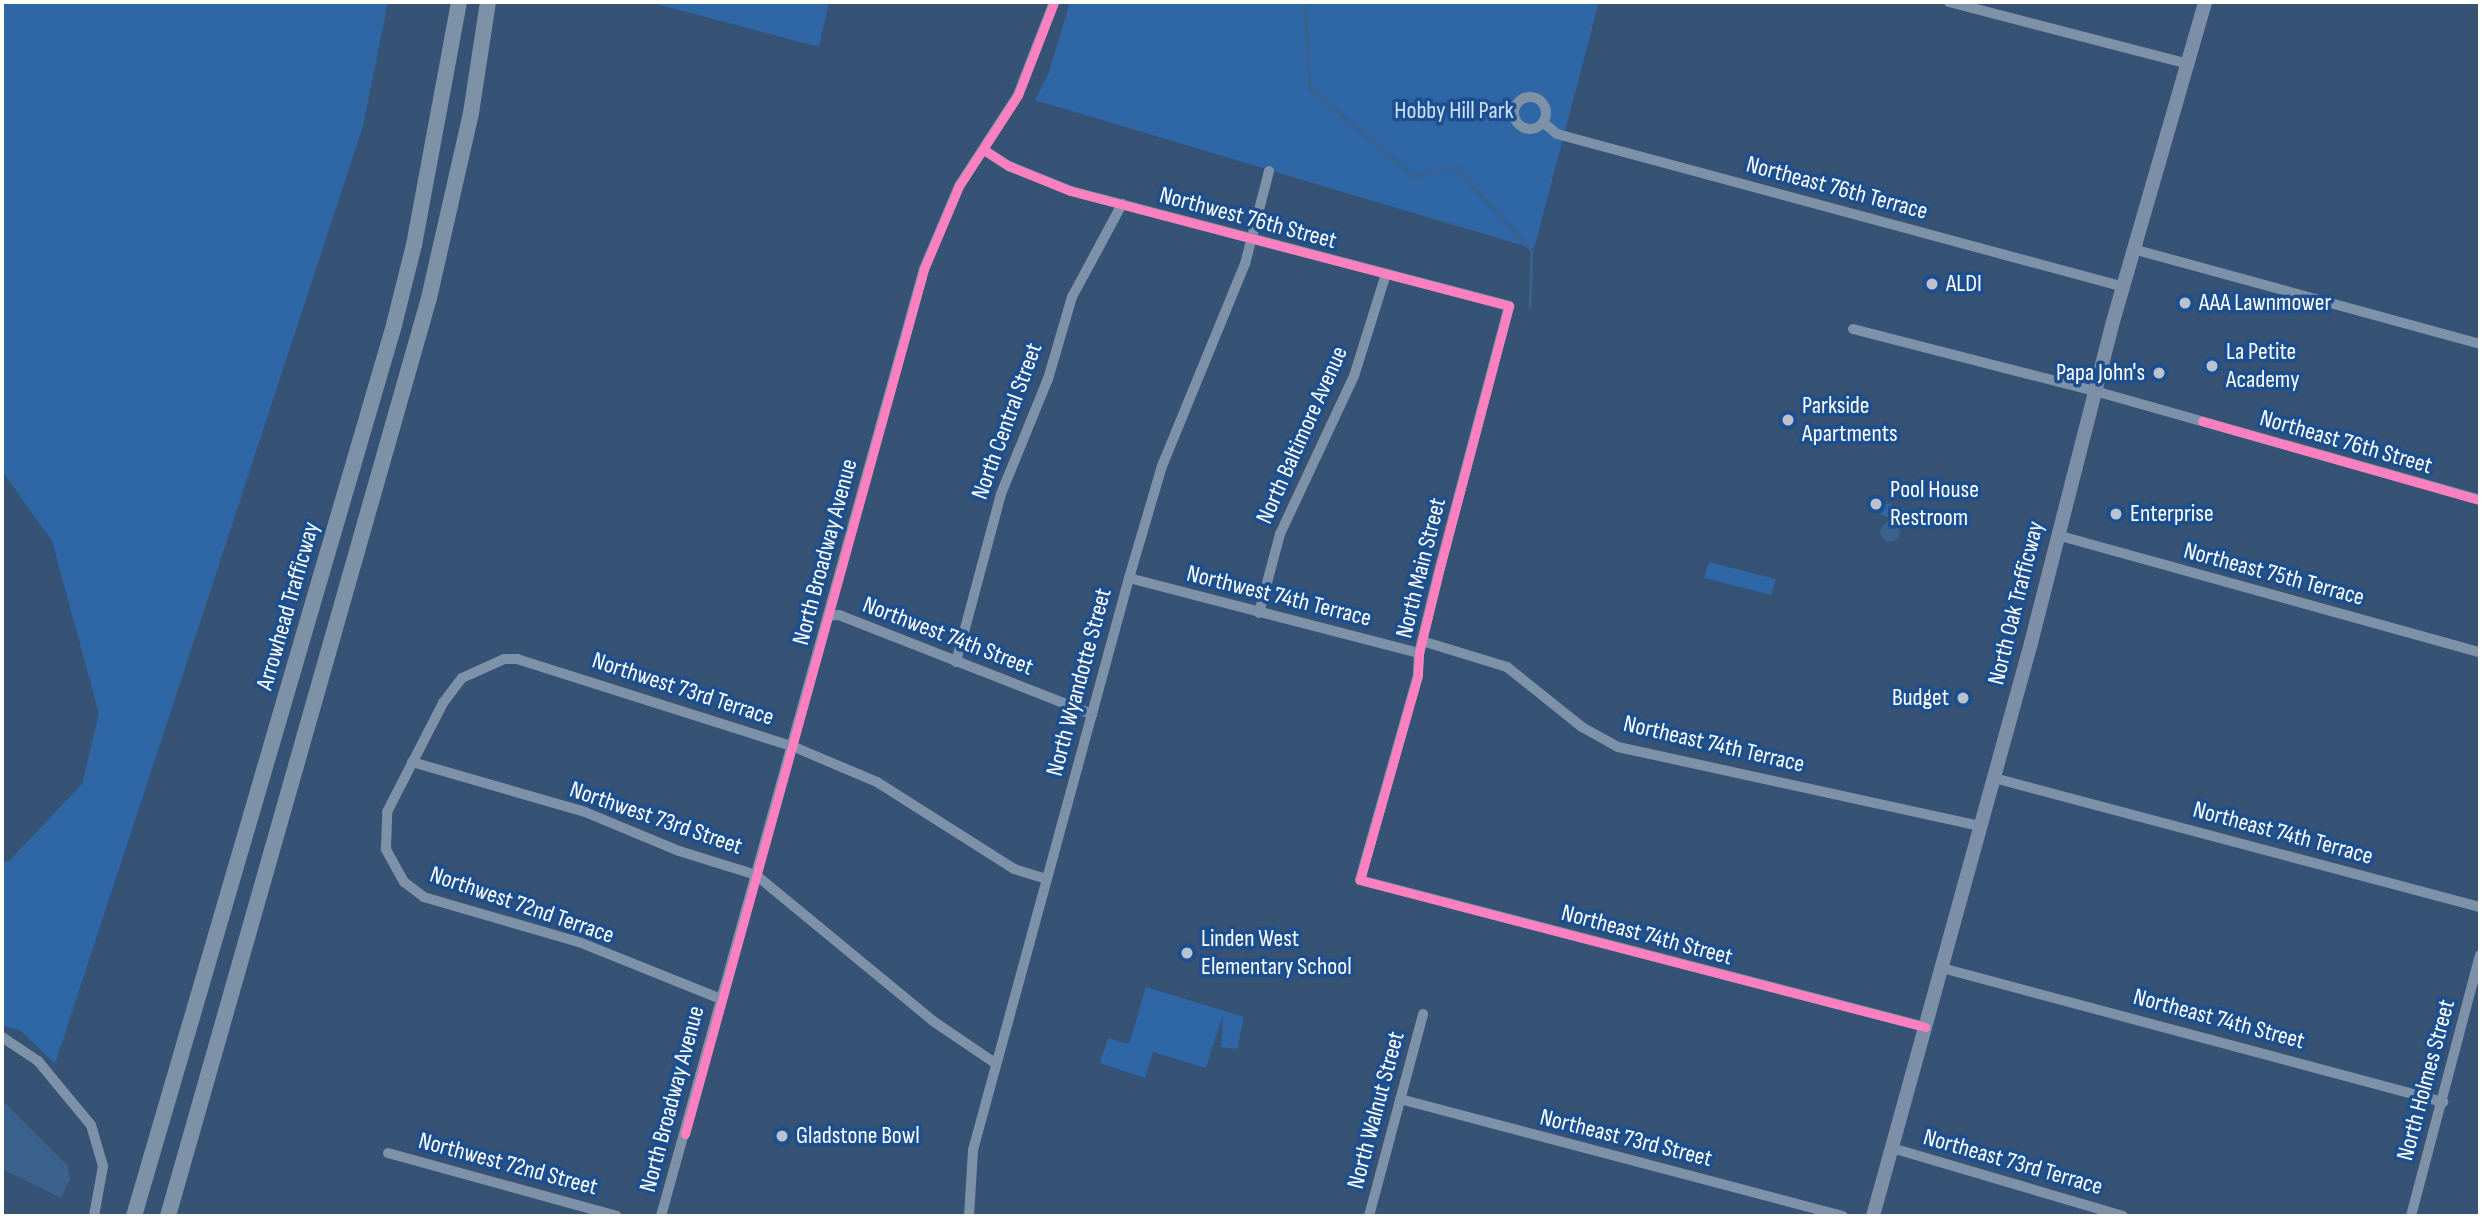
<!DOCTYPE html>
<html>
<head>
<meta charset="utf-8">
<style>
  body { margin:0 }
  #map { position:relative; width:2482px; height:1218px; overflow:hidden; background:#365274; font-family:"Sofia Sans Condensed",sans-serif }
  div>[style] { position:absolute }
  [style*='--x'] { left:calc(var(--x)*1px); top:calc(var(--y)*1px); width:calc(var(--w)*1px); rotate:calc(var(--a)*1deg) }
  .green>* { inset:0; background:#2f66a5 }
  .water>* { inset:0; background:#3b618d }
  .round { border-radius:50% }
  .stream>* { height:2.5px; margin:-1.25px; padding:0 1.25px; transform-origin:1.25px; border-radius:1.25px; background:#3b618d }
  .minor>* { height:10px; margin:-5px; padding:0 5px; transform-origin:5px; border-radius:5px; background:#7d92a8 }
  .minor>.ring { margin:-5px; padding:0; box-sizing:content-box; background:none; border:10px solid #7d92a8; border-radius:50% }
  .major>* { height:14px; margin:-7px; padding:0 7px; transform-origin:7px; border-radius:7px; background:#7d8ea7 }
  .highway>* { height:16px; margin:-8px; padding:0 8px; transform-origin:8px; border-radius:8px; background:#7e92a7 }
  .cycleway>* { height:9px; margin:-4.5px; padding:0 4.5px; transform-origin:4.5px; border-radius:4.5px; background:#ff80c0 }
  .dots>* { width:19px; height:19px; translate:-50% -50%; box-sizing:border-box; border:4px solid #1b4f8f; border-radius:50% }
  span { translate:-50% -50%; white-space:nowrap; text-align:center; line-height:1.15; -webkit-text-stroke:7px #1b4f8f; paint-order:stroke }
  .park-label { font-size:24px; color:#cfe3fa }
  .street-label { font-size:24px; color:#fff }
  .poi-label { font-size:24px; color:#fff }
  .left { translate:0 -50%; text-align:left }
  .right { translate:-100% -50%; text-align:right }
  .frame { position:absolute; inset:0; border:4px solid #fff; pointer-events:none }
</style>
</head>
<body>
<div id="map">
  <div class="green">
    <i style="clip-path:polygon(2px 2px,388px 2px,363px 126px,55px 1064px,21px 1031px,2px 1025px,2px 863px,9px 861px,82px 784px,99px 714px,52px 541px,2px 471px)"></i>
    <i style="clip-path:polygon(649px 2px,829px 2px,819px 47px)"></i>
    <i style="clip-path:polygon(1070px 2px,1599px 2px,1534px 249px,1035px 100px,1049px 72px)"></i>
    <i style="clip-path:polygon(1885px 503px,1908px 510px,1904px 522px,1881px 515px)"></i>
    <i style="clip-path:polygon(1709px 562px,1776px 579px,1771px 595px,1704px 578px)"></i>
    <i style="clip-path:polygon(1146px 987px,1244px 1017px,1237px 1049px,1221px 1047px,1223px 1014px,1206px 1068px,1153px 1052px,1145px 1078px,1100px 1063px,1108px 1038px,1129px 1044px)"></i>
  </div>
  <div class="water">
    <i class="round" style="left:1880px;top:522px;width:20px;height:20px"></i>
    <i style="clip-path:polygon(2px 1100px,68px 1166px,70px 1179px,61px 1198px,2px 1169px)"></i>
  </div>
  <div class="stream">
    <i style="--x:1305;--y:2;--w:86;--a:86.7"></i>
    <i style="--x:1310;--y:88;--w:136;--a:40.2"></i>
    <i style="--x:1414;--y:176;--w:43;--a:-12.1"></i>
    <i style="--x:1456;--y:167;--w:113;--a:47.9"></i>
    <i style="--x:1532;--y:251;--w:57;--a:92"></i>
  </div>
  <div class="minor">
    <i style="--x:1949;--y:2;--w:244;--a:14.5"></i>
    <i class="ring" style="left:1514px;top:97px;width:22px;height:22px"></i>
    <i style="--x:1543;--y:122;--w:18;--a:41"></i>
    <i style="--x:1557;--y:134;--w:587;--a:15.1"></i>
    <i style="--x:984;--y:150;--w:30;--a:33"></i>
    <i style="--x:1009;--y:166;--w:67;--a:22"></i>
    <i style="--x:1071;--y:191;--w:453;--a:14.7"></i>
    <i style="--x:1509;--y:306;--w:270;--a:104.8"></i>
    <i style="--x:1440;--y:567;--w:89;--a:103.7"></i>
    <i style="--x:1419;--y:653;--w:22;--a:93"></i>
    <i style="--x:1418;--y:675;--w:213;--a:105.8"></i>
    <i style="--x:1360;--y:880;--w:584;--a:14.58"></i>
    <i style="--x:2133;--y:249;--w:360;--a:15.3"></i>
    <i style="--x:1853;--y:329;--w:250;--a:14.4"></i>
    <i style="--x:2095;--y:391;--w:400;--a:15.8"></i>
    <i style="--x:2057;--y:535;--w:439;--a:15.5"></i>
    <i style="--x:1129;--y:578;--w:300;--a:14.5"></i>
    <i style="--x:1259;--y:613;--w:82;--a:-75.1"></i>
    <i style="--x:1280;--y:534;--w:174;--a:-64.9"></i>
    <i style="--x:1354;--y:376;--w:107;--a:-72.6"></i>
    <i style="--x:828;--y:616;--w:11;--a:-5"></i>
    <i style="--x:839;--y:615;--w:272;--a:21.4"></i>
    <i style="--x:1422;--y:641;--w:89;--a:17"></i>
    <i style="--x:1507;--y:667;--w:96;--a:38.7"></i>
    <i style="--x:1582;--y:727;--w:41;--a:29.1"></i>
    <i style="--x:1618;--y:747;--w:371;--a:12.3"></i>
    <i style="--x:956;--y:662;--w:174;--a:-75"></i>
    <i style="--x:1001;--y:494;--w:124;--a:-67.8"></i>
    <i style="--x:1048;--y:379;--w:85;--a:-73.7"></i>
    <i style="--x:1072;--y:297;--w:106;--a:-61.7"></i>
    <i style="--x:412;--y:762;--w:180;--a:16.1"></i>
    <i style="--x:585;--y:812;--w:102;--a:22.5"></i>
    <i style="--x:679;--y:851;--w:81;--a:17.3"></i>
    <i style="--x:756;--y:875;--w:229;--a:39.5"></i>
    <i style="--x:933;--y:1021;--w:75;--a:34.1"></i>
    <i style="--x:1994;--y:778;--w:503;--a:14.87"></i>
    <i style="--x:1942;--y:968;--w:519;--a:14.97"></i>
    <i style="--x:721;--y:999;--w:150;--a:-158.1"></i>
    <i style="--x:582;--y:943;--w:165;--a:-163.8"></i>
    <i style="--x:424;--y:897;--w:25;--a:-143"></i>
    <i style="--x:404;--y:882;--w:38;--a:-119"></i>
    <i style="--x:386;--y:849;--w:37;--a:-88"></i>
    <i style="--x:387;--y:812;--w:123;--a:-62.8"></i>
    <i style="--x:443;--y:703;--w:31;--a:-53"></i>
    <i style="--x:462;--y:678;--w:46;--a:-24.3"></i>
    <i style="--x:504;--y:659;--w:13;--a:0"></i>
    <i style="--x:517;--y:659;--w:288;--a:17.6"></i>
    <i style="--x:792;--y:746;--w:92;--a:23"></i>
    <i style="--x:877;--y:782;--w:162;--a:32.4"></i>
    <i style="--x:1014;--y:869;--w:34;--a:17"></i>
    <i style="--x:2;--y:1037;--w:43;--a:33.7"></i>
    <i style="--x:38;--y:1061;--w:83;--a:50.4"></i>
    <i style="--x:91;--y:1125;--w:43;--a:73.7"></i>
    <i style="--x:103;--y:1166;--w:51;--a:100.2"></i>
    <i style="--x:1400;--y:1099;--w:458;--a:14.8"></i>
    <i style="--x:1892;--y:1148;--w:241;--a:16.4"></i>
    <i style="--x:388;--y:1153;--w:237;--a:15.4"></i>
    <i style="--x:661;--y:1216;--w:983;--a:-74.48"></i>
    <i style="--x:924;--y:269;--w:90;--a:-67.1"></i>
    <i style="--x:959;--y:186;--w:108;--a:-57"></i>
    <i style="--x:1018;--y:95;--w:100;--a:-68.8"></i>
    <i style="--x:969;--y:1216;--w:66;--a:-86.5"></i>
    <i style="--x:973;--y:1150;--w:593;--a:-74.74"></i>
    <i style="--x:1129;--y:578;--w:117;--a:-73.6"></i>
    <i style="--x:1162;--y:466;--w:218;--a:-67.7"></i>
    <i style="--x:1245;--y:264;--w:96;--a:-75.5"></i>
    <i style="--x:1369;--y:1216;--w:209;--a:-75"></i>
    <i style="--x:2411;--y:1216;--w:270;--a:-75.2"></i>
  </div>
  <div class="major">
    <i style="--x:1873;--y:1216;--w:594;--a:-74.58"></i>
    <i style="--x:2031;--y:643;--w:328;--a:-75.7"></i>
    <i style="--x:2112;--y:325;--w:336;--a:-73.9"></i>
  </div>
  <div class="highway">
    <i style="--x:134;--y:1216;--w:928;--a:-73.73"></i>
    <i style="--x:394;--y:325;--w:82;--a:-76"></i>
    <i style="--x:414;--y:245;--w:247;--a:-79.5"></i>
    <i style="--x:168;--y:1216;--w:954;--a:-74.13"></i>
    <i style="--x:429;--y:298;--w:190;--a:-77.2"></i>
    <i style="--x:471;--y:113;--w:112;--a:-81.3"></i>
  </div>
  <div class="cycleway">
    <i style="--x:984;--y:150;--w:30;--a:33"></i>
    <i style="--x:1009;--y:166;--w:67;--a:22"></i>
    <i style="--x:1071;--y:191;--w:453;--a:14.7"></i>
    <i style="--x:1509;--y:306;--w:270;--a:104.8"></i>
    <i style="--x:1440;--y:567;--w:89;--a:103.7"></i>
    <i style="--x:1419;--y:653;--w:22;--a:93"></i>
    <i style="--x:1418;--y:675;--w:213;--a:105.8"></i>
    <i style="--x:1360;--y:880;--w:584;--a:14.58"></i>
    <i style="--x:2202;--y:421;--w:289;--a:15.9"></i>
    <i style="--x:685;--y:1134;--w:897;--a:-74.55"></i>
    <i style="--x:924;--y:269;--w:90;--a:-67.1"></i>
    <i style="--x:959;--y:186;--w:108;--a:-57"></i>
    <i style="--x:1018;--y:95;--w:100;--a:-68.8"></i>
  </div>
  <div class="dots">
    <i style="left:1932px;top:284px;background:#b9c2ce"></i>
    <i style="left:2185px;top:303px;background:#b9c2ce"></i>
    <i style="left:2212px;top:366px;background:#b9c2ce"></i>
    <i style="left:2159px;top:373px;background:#b9c2ce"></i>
    <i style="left:1788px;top:420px;background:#b9c2ce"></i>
    <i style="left:1876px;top:504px;background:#b9c2ce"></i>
    <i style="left:2116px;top:514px;background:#b9c2ce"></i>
    <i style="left:1963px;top:698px;background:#b9c2ce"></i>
    <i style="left:1187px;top:953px;background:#b9c2ce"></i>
    <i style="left:782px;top:1136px;background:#b9c2ce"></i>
  </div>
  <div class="park-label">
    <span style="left:1454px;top:111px">Hobby Hill Park</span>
  </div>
  <div class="street-label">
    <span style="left:1837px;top:188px;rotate:15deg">Northeast 76th Terrace</span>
    <span style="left:1248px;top:218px;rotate:15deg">Northwest 76th Street</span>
    <span style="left:1007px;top:421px;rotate:-70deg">North Central Street</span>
    <span style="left:1302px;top:435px;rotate:-66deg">North Baltimore Avenue</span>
    <span style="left:2346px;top:442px;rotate:16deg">Northeast 76th Street</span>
    <span style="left:825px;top:552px;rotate:-75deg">North Broadway Avenue</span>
    <span style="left:1421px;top:568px;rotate:-76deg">North Main Street</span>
    <span style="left:2274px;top:574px;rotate:15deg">Northeast 75th Terrace</span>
    <span style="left:1279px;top:596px;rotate:14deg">Northwest 74th Terrace</span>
    <span style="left:2016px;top:603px;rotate:-76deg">North Oak Trafficway</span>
    <span style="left:288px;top:606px;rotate:-74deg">Arrowhead Trafficway</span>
    <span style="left:948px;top:636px;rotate:21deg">Northwest 74th Street</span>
    <span style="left:1079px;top:682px;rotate:-75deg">North Wyandotte Street</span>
    <span style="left:683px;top:689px;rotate:18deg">Northwest 73rd Terrace</span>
    <span style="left:1714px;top:744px;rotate:13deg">Northeast 74th Terrace</span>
    <span style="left:656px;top:818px;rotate:19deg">Northwest 73rd Street</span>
    <span style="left:2283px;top:833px;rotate:15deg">Northeast 74th Terrace</span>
    <span style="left:522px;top:905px;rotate:19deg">Northwest 72nd Terrace</span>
    <span style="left:1647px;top:935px;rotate:15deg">Northeast 74th Street</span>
    <span style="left:2219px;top:1019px;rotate:15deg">Northeast 74th Street</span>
    <span style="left:2426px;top:1080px;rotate:-75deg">North Holmes Street</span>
    <span style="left:672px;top:1099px;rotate:-75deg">North Broadway Avenue</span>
    <span style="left:1376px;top:1110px;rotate:-75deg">North Walnut Street</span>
    <span style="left:1626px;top:1138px;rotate:14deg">Northeast 73rd Street</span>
    <span style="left:2013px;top:1162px;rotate:16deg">Northeast 73rd Terrace</span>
    <span style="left:508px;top:1164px;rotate:15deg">Northwest 72nd Street</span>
  </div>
  <div class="poi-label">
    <span class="left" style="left:1946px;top:284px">ALDI</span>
    <span class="left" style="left:2199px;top:303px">AAA Lawnmower</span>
    <span class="left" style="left:2226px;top:366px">La Petite<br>Academy</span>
    <span class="right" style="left:2145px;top:373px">Papa John's</span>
    <span class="left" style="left:1802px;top:420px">Parkside<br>Apartments</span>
    <span class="left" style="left:1890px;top:504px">Pool House<br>Restroom</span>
    <span class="left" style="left:2130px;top:514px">Enterprise</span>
    <span class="right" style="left:1949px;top:698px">Budget</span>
    <span class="left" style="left:1201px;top:953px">Linden West<br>Elementary School</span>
    <span class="left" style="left:796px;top:1136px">Gladstone Bowl</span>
  </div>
  <div class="frame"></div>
</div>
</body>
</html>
